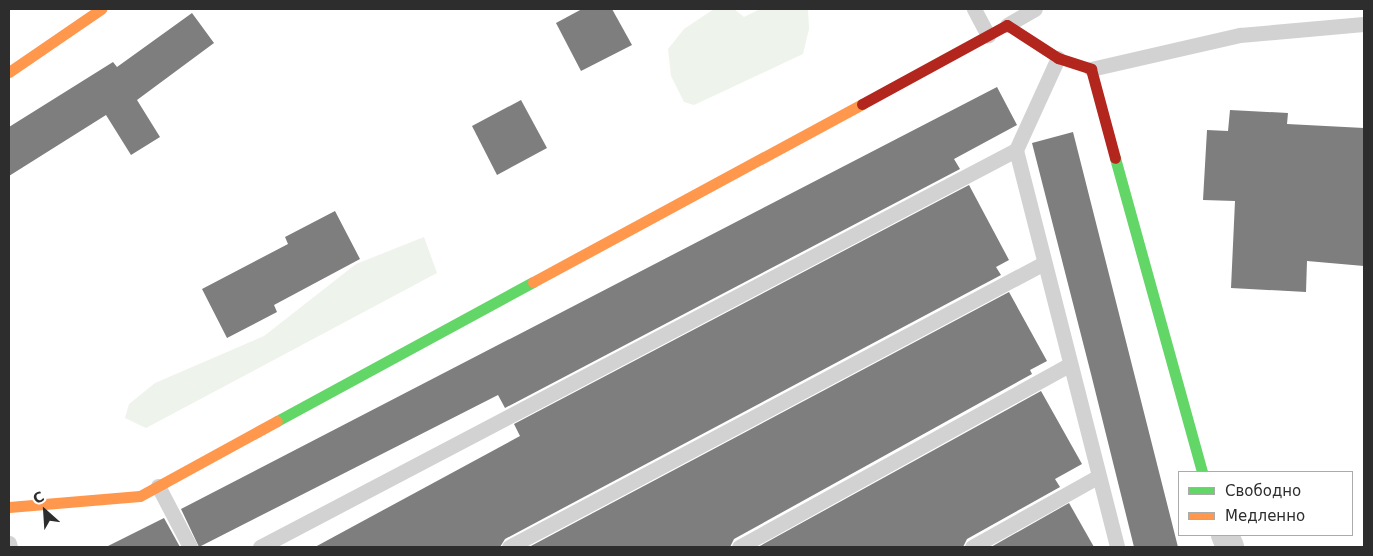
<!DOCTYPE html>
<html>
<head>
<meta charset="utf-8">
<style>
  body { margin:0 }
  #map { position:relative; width:1373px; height:556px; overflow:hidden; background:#fff; font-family:"DejaVu Sans",sans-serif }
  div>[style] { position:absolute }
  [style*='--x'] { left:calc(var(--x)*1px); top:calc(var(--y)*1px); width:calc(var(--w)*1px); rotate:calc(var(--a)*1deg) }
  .green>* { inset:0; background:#eef3ec }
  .building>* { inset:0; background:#7e7e7e }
  .lane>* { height:15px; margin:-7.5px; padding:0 7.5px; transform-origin:7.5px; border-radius:7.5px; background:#d2d2d2 }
  .street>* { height:28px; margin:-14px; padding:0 14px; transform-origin:14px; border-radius:14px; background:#d2d2d2 }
  .fast>* { height:11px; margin:-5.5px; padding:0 5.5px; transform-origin:5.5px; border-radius:5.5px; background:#63d668 }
  .slow>* { height:11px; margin:-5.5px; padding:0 5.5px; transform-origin:5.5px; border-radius:5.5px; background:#ff974d }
  .jam>* { height:11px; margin:-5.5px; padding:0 5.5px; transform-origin:5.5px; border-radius:5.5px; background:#b3261e }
  span { translate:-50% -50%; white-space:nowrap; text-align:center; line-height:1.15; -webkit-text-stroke:5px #fff; paint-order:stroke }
  .frame { position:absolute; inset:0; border:10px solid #2d2d2d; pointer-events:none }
  .legend { position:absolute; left:1178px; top:471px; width:175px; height:65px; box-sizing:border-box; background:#fff; border:1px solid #ababab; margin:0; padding:6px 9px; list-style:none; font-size:15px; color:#2d2d2d }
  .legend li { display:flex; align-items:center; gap:10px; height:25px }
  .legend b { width:25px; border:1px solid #ababab }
  .north { position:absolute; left:20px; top:486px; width:50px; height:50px; -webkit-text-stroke:4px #fff; paint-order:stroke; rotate:334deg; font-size:14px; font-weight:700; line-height:20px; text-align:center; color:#2d2d2d }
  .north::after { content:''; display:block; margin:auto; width:18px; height:22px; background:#2d2d2d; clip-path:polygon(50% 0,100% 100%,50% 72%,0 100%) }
</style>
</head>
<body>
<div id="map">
  <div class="green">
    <i style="clip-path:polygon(714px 9px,734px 9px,744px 17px,760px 9px,808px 9px,809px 29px,803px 54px,694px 105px,684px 102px,671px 76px,668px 49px,684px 29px)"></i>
    <i style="clip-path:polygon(424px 237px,437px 273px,146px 428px,125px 418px,129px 404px,155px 383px,264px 336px,356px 264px)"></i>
  </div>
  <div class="building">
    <i style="clip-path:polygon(582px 9px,612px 9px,632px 45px,581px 71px,556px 23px)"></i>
    <i style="clip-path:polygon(192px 13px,214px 43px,137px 100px,160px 137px,131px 155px,106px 115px,9px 176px,9px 127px,113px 62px,117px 67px)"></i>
    <i style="clip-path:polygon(997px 87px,1017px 125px,954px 159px,960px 169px,505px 408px,498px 395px,199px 547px,181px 509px)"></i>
    <i style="clip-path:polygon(521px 100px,547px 148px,497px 175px,472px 126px)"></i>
    <i style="clip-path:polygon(1230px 110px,1288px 113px,1287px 124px,1364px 128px,1364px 266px,1307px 261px,1306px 292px,1231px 288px,1235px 201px,1203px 200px,1207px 130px,1228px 131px)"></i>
    <i style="clip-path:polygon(1073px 132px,1178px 547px,1134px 547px,1091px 374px,1032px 143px)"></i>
    <i style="clip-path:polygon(969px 185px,1009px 260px,996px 267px,1001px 275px,505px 539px,500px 547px,315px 547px,520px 436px,514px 424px)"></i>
    <i style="clip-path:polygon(335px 211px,360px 259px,274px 305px,277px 312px,227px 338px,202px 289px,288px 244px,285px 237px)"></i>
    <i style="clip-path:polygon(1009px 292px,1047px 361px,1030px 370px,1032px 374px,734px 539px,730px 547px,529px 547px)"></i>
    <i style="clip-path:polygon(1041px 391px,1082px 464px,1055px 479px,1060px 487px,967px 539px,963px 547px,758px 547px)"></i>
    <i style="clip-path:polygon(1069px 503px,1094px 547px,991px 547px)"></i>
    <i style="clip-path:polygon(164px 518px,180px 547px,106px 547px)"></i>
  </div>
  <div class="lane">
    <i style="--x:974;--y:9;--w:30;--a:62"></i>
    <i style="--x:1007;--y:25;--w:32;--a:-30"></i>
    <i style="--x:1091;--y:69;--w:153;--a:-12.9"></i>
    <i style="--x:1240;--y:35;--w:124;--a:-5.1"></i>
    <i style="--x:1016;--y:150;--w:101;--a:-65.5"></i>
    <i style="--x:158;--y:486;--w:69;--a:62.3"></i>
    <i style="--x:9;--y:543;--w:4;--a:76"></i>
    <i style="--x:260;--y:547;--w:854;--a:-27.71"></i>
    <i style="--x:1016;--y:150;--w:410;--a:75.7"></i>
    <i style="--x:509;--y:547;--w:606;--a:-27.96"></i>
    <i style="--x:739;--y:547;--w:378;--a:-28.9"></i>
    <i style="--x:972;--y:547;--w:145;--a:-29.2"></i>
  </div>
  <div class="street">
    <i style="--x:1225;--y:535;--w:13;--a:67"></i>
  </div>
  <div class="fast">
    <i style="--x:1115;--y:158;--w:326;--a:74.5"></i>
    <i style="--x:277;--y:421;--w:291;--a:-28.5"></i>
  </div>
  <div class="slow">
    <i style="--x:9;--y:72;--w:112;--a:-34.4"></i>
    <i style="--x:533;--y:282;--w:374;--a:-28.4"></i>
    <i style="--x:9;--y:507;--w:131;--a:-4.8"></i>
    <i style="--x:140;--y:496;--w:156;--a:-28.7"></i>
  </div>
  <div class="jam">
    <i style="--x:862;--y:104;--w:165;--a:-28.6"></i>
    <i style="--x:1007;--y:25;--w:61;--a:32.9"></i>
    <i style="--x:1058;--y:58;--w:35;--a:18"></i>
    <i style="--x:1091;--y:69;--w:92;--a:74.9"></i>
  </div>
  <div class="frame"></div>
  <ul class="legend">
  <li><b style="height:6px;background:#63d668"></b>Свободно</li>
  <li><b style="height:6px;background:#ff974d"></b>Медленно</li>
  </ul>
  <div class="north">С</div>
</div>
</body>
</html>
